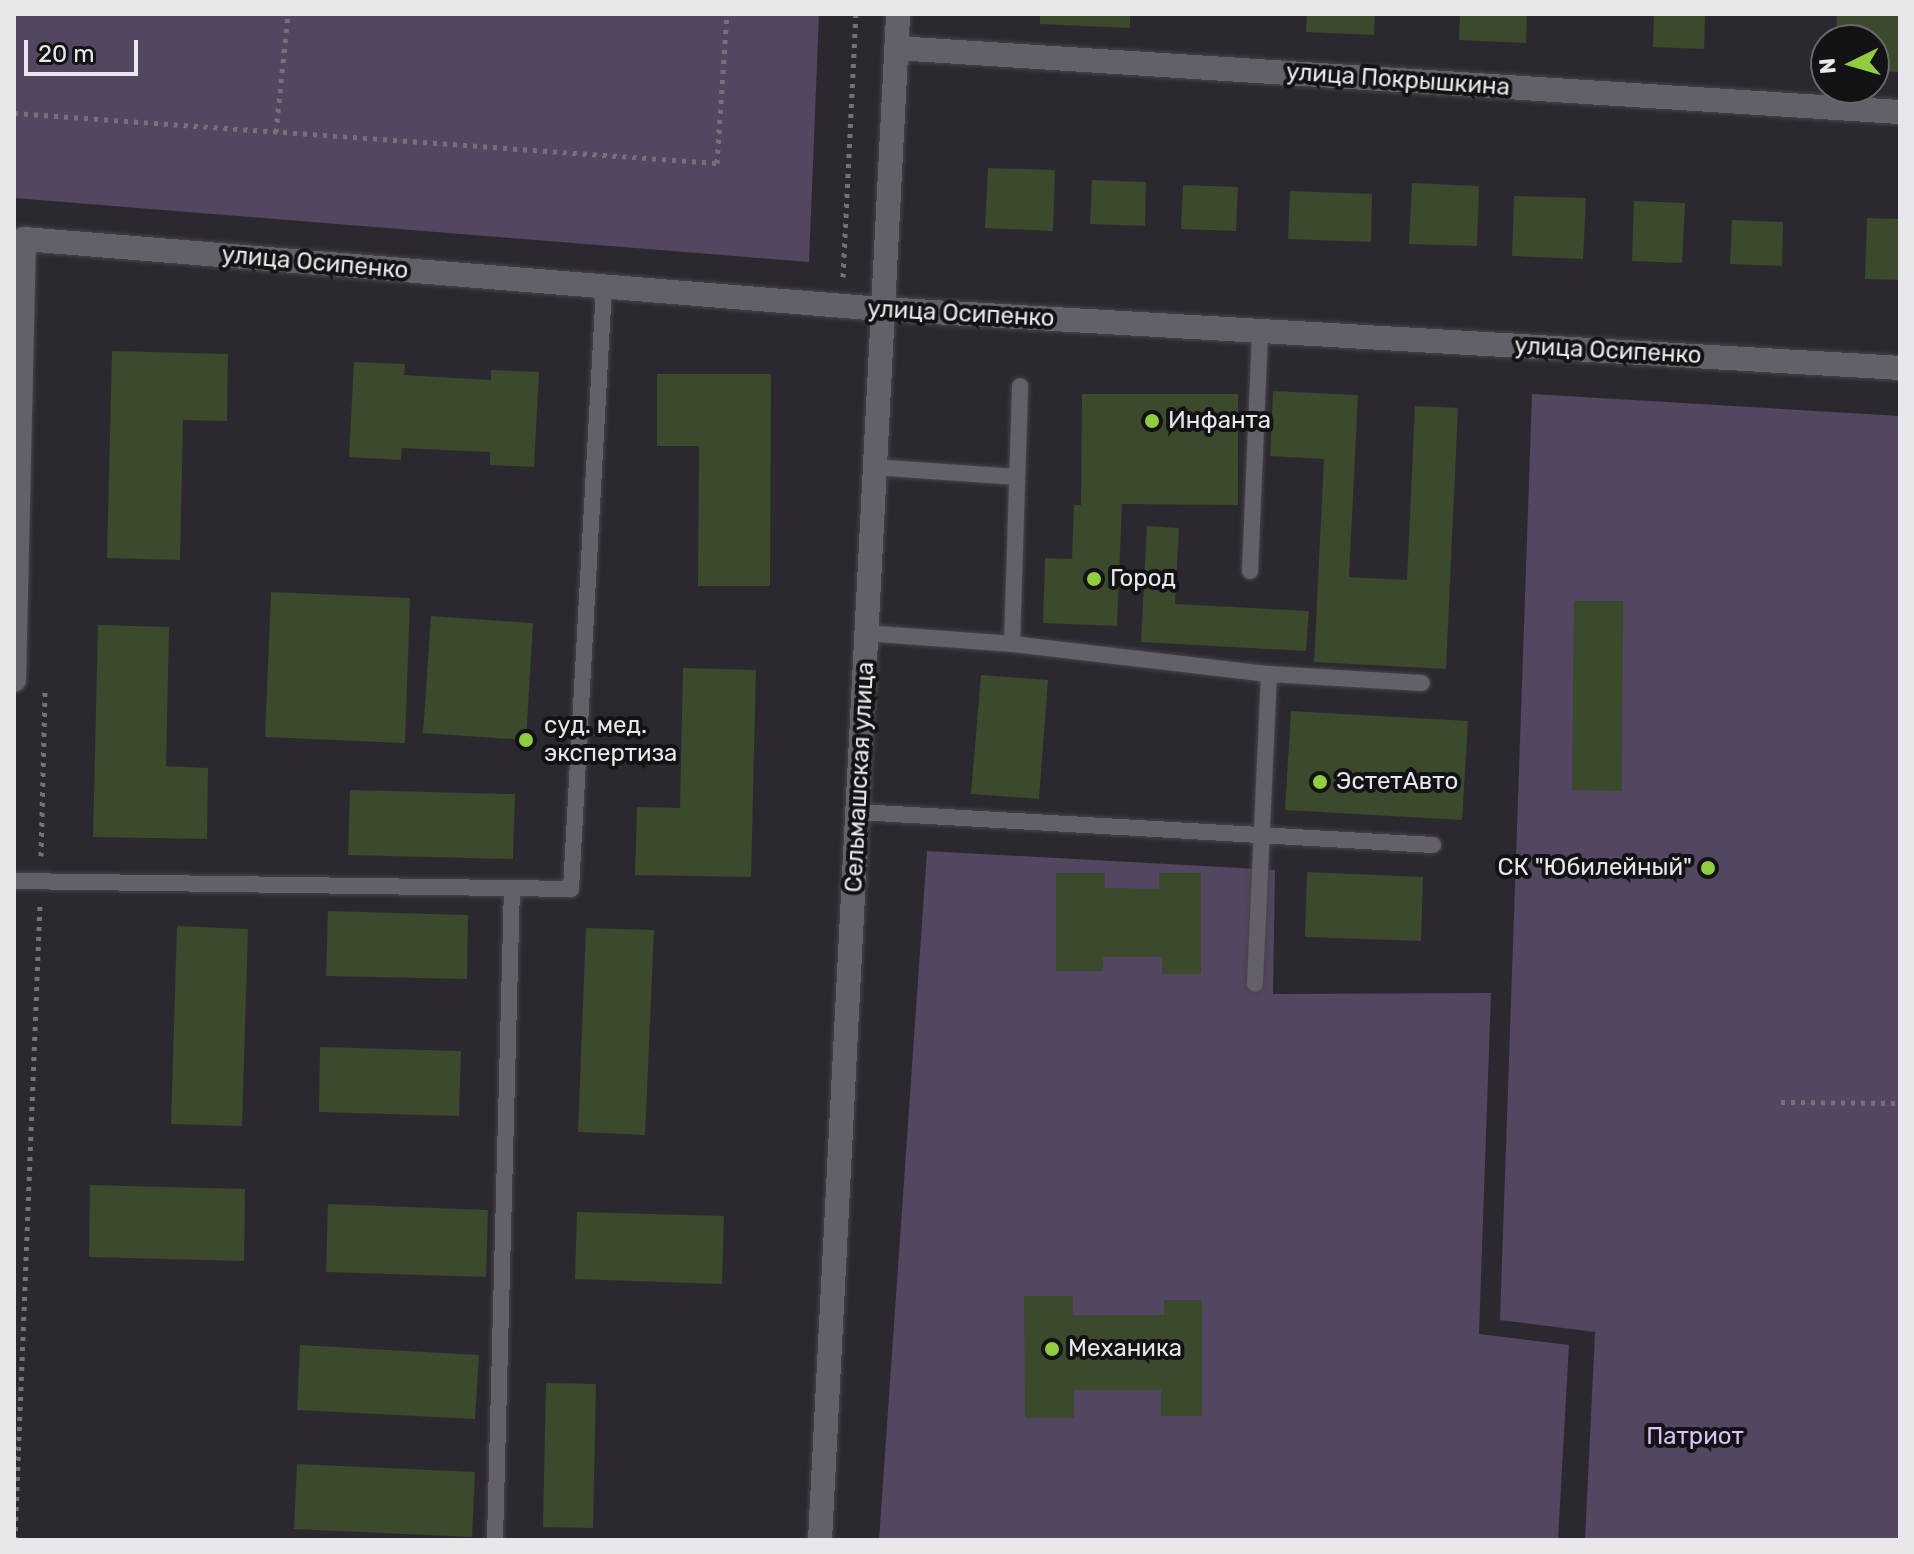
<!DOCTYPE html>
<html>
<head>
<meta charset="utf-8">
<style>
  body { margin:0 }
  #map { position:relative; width:1914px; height:1554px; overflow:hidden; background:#2c282f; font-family:Rubik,sans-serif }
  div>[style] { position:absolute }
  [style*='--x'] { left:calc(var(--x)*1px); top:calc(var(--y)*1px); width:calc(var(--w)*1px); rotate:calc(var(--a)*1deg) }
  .green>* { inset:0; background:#534660 }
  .building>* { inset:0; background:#3b492d }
  .path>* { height:5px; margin-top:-2.5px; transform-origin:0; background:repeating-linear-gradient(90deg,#757177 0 4px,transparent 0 10px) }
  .roads { filter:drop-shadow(0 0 2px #47444a) drop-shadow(0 0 2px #47444a) }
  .lane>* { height:16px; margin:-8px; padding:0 8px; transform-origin:8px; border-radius:8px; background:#646069 }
  .street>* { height:24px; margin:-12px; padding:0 12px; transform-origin:12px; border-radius:12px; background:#646069 }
  .secondary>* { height:24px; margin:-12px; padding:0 12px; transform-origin:12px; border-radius:12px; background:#646069 }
  .dots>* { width:22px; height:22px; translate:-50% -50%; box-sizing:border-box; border:4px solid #131215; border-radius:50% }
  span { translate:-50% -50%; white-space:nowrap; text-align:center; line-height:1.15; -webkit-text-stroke:8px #131215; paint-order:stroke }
  .street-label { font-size:24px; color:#eae7ec }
  .poi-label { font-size:24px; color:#eae7ec }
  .left { translate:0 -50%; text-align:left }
  .right { translate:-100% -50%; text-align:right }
  .park-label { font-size:24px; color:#dcc2f7 }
  .frame { position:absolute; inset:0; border:16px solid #eae7ec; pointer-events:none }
  .north { position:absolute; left:1810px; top:24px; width:80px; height:80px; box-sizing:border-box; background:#131215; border:2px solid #69676b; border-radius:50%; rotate:265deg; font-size:22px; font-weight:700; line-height:32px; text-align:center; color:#eae7ec }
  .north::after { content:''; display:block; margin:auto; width:28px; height:36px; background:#91cd40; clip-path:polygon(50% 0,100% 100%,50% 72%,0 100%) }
  .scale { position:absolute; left:24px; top:40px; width:114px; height:36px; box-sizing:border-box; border:4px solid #eae7ec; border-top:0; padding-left:10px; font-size:24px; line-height:28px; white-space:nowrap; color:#eae7ec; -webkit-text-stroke:6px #131215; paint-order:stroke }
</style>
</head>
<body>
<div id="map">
  <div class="green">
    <i style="clip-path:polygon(14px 14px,819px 14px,809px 262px,14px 198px)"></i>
    <i style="clip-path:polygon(1532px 394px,1900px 416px,1900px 1540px,1585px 1540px,1595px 1332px,1500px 1320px)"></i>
    <i style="clip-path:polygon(927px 851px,1275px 870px,1273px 994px,1491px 993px,1479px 1334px,1569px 1345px,1558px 1540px,879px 1540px)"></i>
  </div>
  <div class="building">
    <i style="clip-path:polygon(1040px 14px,1130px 14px,1130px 28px,1040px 24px)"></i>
    <i style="clip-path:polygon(1307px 14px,1375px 14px,1374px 35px,1306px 32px)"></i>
    <i style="clip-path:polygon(1460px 14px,1527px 14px,1526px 43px,1459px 40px)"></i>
    <i style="clip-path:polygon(1654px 14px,1705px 14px,1704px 49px,1653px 47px)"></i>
    <i style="clip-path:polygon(1837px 14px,1900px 14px,1900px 72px,1874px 71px,1874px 40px,1836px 40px)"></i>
    <i style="clip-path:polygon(988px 168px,1055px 170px,1053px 231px,985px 228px)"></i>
    <i style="clip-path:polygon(1092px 180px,1146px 182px,1145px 226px,1090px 224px)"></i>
    <i style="clip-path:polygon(1412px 183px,1479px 186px,1477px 246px,1409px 244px)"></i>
    <i style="clip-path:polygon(1183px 185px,1238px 187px,1236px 231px,1181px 229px)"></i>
    <i style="clip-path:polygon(1290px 191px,1372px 194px,1371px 242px,1288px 239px)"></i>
    <i style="clip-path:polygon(1514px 196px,1586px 198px,1583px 259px,1512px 256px)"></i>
    <i style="clip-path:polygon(1634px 201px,1685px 203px,1682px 263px,1632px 261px)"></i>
    <i style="clip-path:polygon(1867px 218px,1900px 219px,1900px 280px,1865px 279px)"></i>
    <i style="clip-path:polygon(1732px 220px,1783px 222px,1782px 266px,1730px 264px)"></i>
    <i style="clip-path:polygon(112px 351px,228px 354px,227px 421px,183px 420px,180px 560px,107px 558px)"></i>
    <i style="clip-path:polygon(354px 362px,405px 364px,404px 375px,491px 380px,491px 370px,539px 372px,534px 467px,490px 465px,490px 452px,402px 448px,401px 460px,349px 457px)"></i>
    <i style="clip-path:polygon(657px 374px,771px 374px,770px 586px,698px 586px,699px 446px,657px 446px)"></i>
    <i style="clip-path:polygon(1273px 391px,1358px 395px,1349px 577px,1407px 580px,1415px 406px,1458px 408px,1446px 669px,1314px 662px,1324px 459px,1270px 456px)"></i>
    <i style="clip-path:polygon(1082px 394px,1238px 394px,1238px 505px,1122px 504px,1117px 626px,1043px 623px,1045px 558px,1072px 559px,1074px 505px,1081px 505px)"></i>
    <i style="clip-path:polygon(1147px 526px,1179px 528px,1175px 604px,1309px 611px,1306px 651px,1141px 642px)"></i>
    <i style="clip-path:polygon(271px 592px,410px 598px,405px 743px,265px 737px)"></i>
    <i style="clip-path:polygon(1574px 601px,1623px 601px,1622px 791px,1572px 790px)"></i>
    <i style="clip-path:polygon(431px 616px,533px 623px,526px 740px,423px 733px)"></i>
    <i style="clip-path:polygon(98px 625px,169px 627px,166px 766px,208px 768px,207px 839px,93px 837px)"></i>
    <i style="clip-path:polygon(683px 668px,756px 670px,751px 877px,635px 875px,637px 807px,680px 808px)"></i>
    <i style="clip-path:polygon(981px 675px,1048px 680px,1039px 799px,971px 794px)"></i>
    <i style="clip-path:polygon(1291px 711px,1468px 721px,1462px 820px,1285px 810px)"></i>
    <i style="clip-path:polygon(350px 790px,515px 794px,513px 859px,348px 855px)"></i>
    <i style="clip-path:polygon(1307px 872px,1423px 877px,1421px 941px,1305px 937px)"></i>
    <i style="clip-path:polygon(1056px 873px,1105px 873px,1105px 888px,1159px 889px,1159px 873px,1201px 873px,1201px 974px,1162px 974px,1162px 957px,1103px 957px,1103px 971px,1056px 971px)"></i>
    <i style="clip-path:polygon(328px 911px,468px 915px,467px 979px,326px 976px)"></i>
    <i style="clip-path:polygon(177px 926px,248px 929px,242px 1126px,171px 1124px)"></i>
    <i style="clip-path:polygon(586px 928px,654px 930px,645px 1135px,578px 1132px)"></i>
    <i style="clip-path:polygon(320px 1047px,461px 1051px,459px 1116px,319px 1112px)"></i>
    <i style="clip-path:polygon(90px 1185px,245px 1189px,244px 1261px,89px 1257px)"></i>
    <i style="clip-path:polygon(328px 1204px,488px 1210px,486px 1277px,326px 1272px)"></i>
    <i style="clip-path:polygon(577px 1212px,724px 1216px,722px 1284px,575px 1279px)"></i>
    <i style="clip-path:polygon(1024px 1296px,1073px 1296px,1073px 1315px,1164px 1315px,1164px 1300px,1202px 1300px,1202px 1416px,1161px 1416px,1161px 1390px,1074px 1390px,1074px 1418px,1025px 1418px)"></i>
    <i style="clip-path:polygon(300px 1345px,479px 1355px,475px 1419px,297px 1410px)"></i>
    <i style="clip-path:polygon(546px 1383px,596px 1384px,593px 1528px,543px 1527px)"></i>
    <i style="clip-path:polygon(297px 1464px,475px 1472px,472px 1537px,294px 1529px)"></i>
  </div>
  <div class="path">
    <i style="--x:14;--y:113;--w:705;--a:4.07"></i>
    <i style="--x:717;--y:163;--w:149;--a:-86.2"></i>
    <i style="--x:276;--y:132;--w:119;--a:-84.2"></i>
    <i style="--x:843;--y:277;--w:263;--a:-87.2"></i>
    <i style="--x:41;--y:856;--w:166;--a:-88.6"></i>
    <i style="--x:1781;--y:1102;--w:119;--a:0.5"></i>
    <i style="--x:15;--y:1540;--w:635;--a:-87.75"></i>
  </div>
  <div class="roads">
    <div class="lane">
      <i style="--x:873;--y:467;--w:144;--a:4"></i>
      <i style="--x:1250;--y:571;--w:240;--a:-87.6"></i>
      <i style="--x:866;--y:633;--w:146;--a:4.3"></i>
      <i style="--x:1012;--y:644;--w:258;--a:-88.2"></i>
      <i style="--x:1012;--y:644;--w:259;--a:6.7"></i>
      <i style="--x:1269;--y:674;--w:310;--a:92.6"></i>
      <i style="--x:1269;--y:674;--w:153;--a:3.4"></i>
      <i style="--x:859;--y:812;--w:575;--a:3.29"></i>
      <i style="--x:14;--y:881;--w:557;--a:0.82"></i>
      <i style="--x:571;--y:889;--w:602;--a:-86.86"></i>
      <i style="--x:495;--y:1540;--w:652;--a:-88.51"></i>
    </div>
    <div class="street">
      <i style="--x:896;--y:48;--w:1006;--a:3.65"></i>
      <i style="--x:14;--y:680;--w:441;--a:-88.7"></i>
      <i style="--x:24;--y:239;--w:860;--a:4.67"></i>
      <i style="--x:881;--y:309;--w:1021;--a:3.31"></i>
    </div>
    <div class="secondary">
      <i style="--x:820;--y:1540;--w:1528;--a:-87.07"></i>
    </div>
  </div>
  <div class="dots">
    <i style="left:1152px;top:421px;background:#91cd40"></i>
    <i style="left:1094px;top:579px;background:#91cd40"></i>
    <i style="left:526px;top:740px;background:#91cd40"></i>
    <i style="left:1320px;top:782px;background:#91cd40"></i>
    <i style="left:1708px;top:868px;background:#91cd40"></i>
    <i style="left:1052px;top:1349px;background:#91cd40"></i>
  </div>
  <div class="street-label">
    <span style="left:1398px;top:80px;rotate:4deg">улица Покрышкина</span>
    <span style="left:315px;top:263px;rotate:5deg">улица Осипенко</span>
    <span style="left:961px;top:314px;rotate:3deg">улица Осипенко</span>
    <span style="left:1608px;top:351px;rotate:3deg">улица Осипенко</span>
    <span style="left:860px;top:777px;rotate:-87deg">Сельмашская улица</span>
  </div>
  <div class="poi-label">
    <span class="left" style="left:1168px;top:421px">Инфанта</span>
    <span class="left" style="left:1110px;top:579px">Город</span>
    <span class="left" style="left:544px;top:740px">суд. мед.<br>экспертиза</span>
    <span class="left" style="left:1336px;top:782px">ЭстетАвто</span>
    <span class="right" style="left:1692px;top:868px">СК "Юбилейный"</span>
    <span class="left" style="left:1068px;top:1349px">Механика</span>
  </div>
  <div class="park-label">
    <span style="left:1695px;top:1437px">Патриот</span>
  </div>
  <div class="frame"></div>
  <div class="north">N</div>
  <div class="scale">20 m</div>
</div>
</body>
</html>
